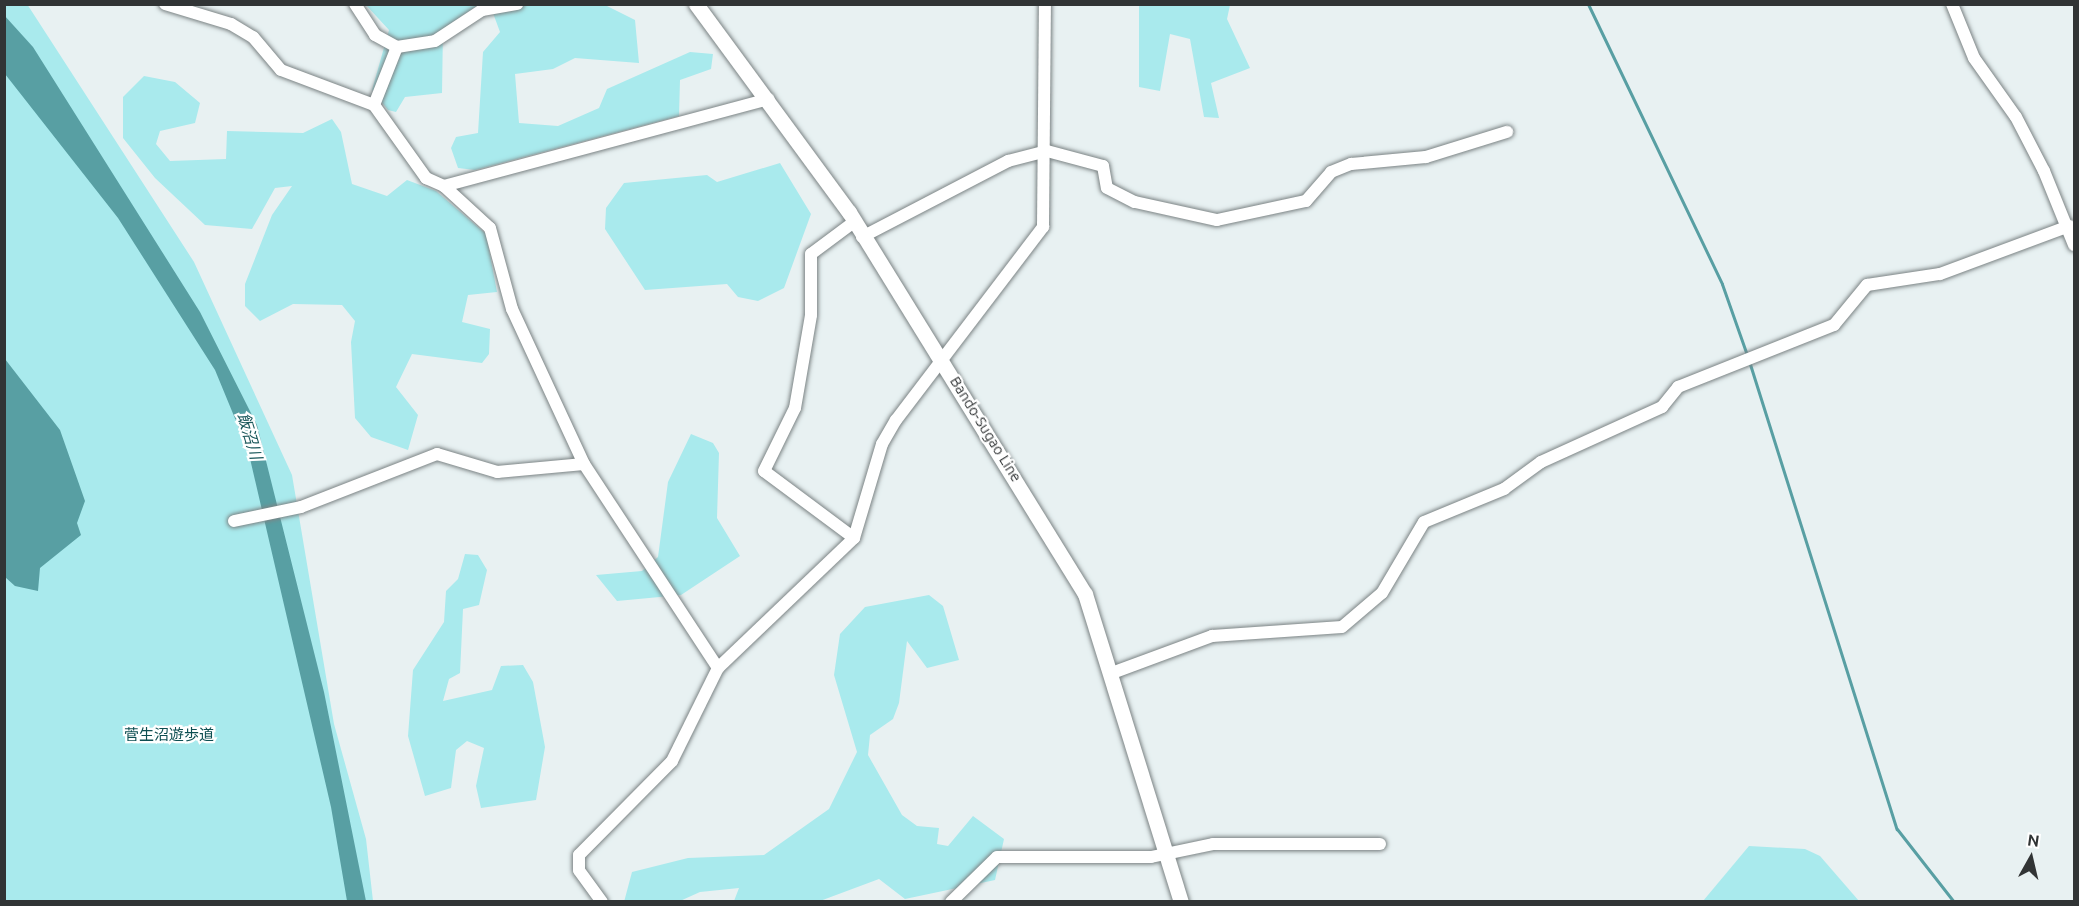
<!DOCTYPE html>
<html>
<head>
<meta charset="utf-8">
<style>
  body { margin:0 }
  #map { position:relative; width:2079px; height:906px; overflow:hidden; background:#e8f1f2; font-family:Ubuntu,"Noto Sans JP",sans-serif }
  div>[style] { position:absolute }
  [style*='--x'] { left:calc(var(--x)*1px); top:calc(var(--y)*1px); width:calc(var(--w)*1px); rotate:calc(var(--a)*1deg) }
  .green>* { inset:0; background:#a9eaed }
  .water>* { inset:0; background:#589fa3 }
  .stream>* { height:3px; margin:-1.5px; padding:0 1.5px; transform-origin:1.5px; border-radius:1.5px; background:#589fa3 }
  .roads { filter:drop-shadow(0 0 2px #7b8384) drop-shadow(0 0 2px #7b8384) }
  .minor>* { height:12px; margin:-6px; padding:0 6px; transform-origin:6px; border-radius:6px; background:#fff }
  .major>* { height:15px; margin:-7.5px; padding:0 7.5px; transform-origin:7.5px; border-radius:7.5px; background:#fff }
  span { translate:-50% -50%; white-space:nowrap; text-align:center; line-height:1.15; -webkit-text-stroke:4.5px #fff; paint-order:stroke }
  .street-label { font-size:15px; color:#313435 }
  .park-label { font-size:15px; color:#0d4e51 }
  .water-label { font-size:16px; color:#1b585b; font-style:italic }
  .frame { position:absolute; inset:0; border:6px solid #313435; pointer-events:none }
  .north { position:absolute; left:2001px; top:828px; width:60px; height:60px; -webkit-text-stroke:4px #fff; paint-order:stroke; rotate:8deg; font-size:16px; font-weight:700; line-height:24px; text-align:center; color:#313435 }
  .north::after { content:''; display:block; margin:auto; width:21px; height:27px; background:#313435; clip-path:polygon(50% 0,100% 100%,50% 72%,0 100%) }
</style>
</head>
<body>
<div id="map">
  <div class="green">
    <i style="clip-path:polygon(27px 4px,194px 262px,292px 475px,334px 724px,366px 839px,373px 901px,5px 902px,4px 5px)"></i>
    <i style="clip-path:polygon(366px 5px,478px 5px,443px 29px,442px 93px,405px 97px,396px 112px,388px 110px,372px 90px,389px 30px)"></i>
    <i style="clip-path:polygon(490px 5px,605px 5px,635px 20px,639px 63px,575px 58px,553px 69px,515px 74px,519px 123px,558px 126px,599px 108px,607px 89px,690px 52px,713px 54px,711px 69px,680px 80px,679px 116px,475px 170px,458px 168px,451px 148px,456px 137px,478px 133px,483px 52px,500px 32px)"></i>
    <i style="clip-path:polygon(1139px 5px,1230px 5px,1227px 19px,1250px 68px,1211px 83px,1219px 118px,1204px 117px,1190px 39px,1170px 34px,1160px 91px,1139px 87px)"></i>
    <i style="clip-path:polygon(144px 76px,175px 82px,200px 103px,195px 123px,160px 131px,156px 144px,170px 161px,226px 159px,227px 131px,303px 133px,332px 119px,341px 132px,352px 184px,387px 196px,407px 180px,436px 191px,486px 234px,497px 292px,468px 295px,462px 322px,490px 329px,489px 354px,482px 363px,412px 354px,396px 387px,418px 415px,408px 450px,371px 437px,355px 418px,351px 342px,355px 321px,342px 305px,293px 304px,260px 321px,245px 306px,245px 284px,272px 215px,292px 186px,275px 188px,252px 229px,205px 225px,155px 178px,123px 138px,123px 97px)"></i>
    <i style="clip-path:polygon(780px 163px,811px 214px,784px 288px,758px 301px,738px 297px,727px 284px,645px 290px,605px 229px,606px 208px,624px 183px,707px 175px,717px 182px)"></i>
    <i style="clip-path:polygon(691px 434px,713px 443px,719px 453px,717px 518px,740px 556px,681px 595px,617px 601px,596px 575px,642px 571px,658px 557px,668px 482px)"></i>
    <i style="clip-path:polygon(465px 554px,478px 555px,487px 570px,479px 605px,463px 609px,460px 673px,449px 679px,443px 701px,492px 690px,501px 666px,523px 665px,533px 682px,545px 747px,536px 800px,481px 808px,476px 786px,484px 748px,467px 741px,456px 750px,451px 788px,425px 796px,408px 736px,413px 670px,444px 622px,446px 591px,458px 579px)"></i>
    <i style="clip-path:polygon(929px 595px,943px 606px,959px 660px,927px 668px,907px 641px,899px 703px,893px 719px,870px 735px,868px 755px,902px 815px,917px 826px,939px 828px,937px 844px,948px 846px,973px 816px,1004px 839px,995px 880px,905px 899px,879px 879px,820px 901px,734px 901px,739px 888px,700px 892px,680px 901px,624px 902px,632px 872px,688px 858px,764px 855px,829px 809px,857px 752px,834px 675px,840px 634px,865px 607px)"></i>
    <i style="clip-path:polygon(1749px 846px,1805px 849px,1820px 856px,1859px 901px,1703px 901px)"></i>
  </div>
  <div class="water">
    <i style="clip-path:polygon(4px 15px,33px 47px,200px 312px,257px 425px,324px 692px,366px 901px,347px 901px,331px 807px,248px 450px,215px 370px,118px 218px,5px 74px)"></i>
    <i style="clip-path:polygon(5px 359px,60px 430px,85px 501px,77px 523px,81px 535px,40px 568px,38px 591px,15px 586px,5px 577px)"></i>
  </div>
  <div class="stream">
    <i style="--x:1588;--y:4;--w:310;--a:64.4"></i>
    <i style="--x:1722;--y:284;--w:75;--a:70.6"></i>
    <i style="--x:1749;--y:361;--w:491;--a:72.5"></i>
    <i style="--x:1897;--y:829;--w:93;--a:52"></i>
  </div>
  <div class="roads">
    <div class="minor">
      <i style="--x:165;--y:4;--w:69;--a:16.9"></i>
      <i style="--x:231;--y:24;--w:26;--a:31"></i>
      <i style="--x:253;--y:37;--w:43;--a:49.7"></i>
      <i style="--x:281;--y:70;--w:99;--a:20.6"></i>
      <i style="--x:374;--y:105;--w:90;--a:54.5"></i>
      <i style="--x:426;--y:178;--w:20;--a:24"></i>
      <i style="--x:444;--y:186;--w:62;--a:42.4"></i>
      <i style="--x:490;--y:228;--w:84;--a:74.8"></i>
      <i style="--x:512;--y:309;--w:171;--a:65.1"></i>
      <i style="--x:584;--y:464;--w:244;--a:56.7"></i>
      <i style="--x:355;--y:4;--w:37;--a:57"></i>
      <i style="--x:375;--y:35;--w:25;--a:29"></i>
      <i style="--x:397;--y:47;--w:38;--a:-9"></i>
      <i style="--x:435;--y:41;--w:56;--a:-33.4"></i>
      <i style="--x:482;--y:10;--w:36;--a:-10"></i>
      <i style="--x:1952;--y:4;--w:58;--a:67.8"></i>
      <i style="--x:1974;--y:58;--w:72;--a:54.6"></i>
      <i style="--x:2016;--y:117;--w:61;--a:62.6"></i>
      <i style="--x:2044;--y:171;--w:80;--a:67.9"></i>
      <i style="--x:374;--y:105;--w:62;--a:-68.4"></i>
      <i style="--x:444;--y:186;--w:336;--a:-15"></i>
      <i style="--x:862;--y:237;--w:165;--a:-27.5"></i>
      <i style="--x:1008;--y:161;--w:40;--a:-14.4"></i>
      <i style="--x:1047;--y:151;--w:58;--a:15"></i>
      <i style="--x:1103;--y:166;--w:22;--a:80"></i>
      <i style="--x:1107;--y:188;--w:31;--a:27"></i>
      <i style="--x:1135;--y:202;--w:84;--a:12.4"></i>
      <i style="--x:1217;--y:220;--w:91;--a:-12.1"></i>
      <i style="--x:1306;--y:201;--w:38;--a:-49"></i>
      <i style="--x:1331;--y:172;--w:22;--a:-22"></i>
      <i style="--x:1351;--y:164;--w:75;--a:-5.3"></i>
      <i style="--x:1426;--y:157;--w:85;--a:-17.2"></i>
      <i style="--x:234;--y:521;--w:68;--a:-11.8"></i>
      <i style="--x:301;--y:507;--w:146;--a:-21.3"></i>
      <i style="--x:437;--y:454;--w:63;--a:16.7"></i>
      <i style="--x:497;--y:472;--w:87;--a:-5.3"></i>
      <i style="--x:854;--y:538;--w:112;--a:-143.3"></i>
      <i style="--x:764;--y:471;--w:70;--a:-63.8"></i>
      <i style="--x:795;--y:408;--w:94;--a:-80.2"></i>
      <i style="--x:811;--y:315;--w:61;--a:-90"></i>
      <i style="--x:811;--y:254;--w:54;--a:-36.7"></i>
      <i style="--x:1112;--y:673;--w:107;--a:-20.3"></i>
      <i style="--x:1212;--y:636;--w:130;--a:-4"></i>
      <i style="--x:1342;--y:627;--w:52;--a:-40.4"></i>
      <i style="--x:1382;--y:593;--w:82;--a:-59.4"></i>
      <i style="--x:1424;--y:522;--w:87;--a:-22.4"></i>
      <i style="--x:1504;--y:489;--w:46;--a:-36.1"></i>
      <i style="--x:1541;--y:462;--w:133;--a:-24.4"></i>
      <i style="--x:1662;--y:407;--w:26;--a:-51"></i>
      <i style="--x:1678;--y:387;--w:168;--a:-21.7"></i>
      <i style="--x:1834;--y:325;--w:52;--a:-50.5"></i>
      <i style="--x:1867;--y:285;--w:74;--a:-8.6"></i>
      <i style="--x:1940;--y:274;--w:138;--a:-20.4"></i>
      <i style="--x:602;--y:902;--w:39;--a:-126"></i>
      <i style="--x:579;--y:870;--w:15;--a:-90"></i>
      <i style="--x:579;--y:855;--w:132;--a:-45.3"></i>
      <i style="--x:672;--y:761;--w:104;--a:-63.7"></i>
      <i style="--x:718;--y:668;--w:188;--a:-43.7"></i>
      <i style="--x:854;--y:538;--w:98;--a:-73.4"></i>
      <i style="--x:882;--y:444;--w:28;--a:-60"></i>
      <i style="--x:896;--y:420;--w:243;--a:-52.7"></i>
      <i style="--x:1043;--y:227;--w:223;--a:-89.5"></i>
      <i style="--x:951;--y:902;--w:64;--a:-44.4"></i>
      <i style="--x:997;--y:857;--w:154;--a:0"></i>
      <i style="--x:1151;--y:857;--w:63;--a:-11.8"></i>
      <i style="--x:1213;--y:844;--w:167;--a:0"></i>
    </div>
    <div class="major">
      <i style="--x:696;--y:4;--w:258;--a:53.7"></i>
      <i style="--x:849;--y:212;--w:449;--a:58.3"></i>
      <i style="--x:1085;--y:594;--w:323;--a:72.7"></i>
    </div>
  </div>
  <div class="street-label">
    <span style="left:986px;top:429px;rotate:58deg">Bando-Sugao Line</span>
  </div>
  <div class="park-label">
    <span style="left:169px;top:735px">菅生沼遊歩道</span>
  </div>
  <div class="water-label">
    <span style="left:250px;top:436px;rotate:73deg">飯沼川</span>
  </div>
  <div class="frame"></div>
  <div class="north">N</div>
</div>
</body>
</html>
